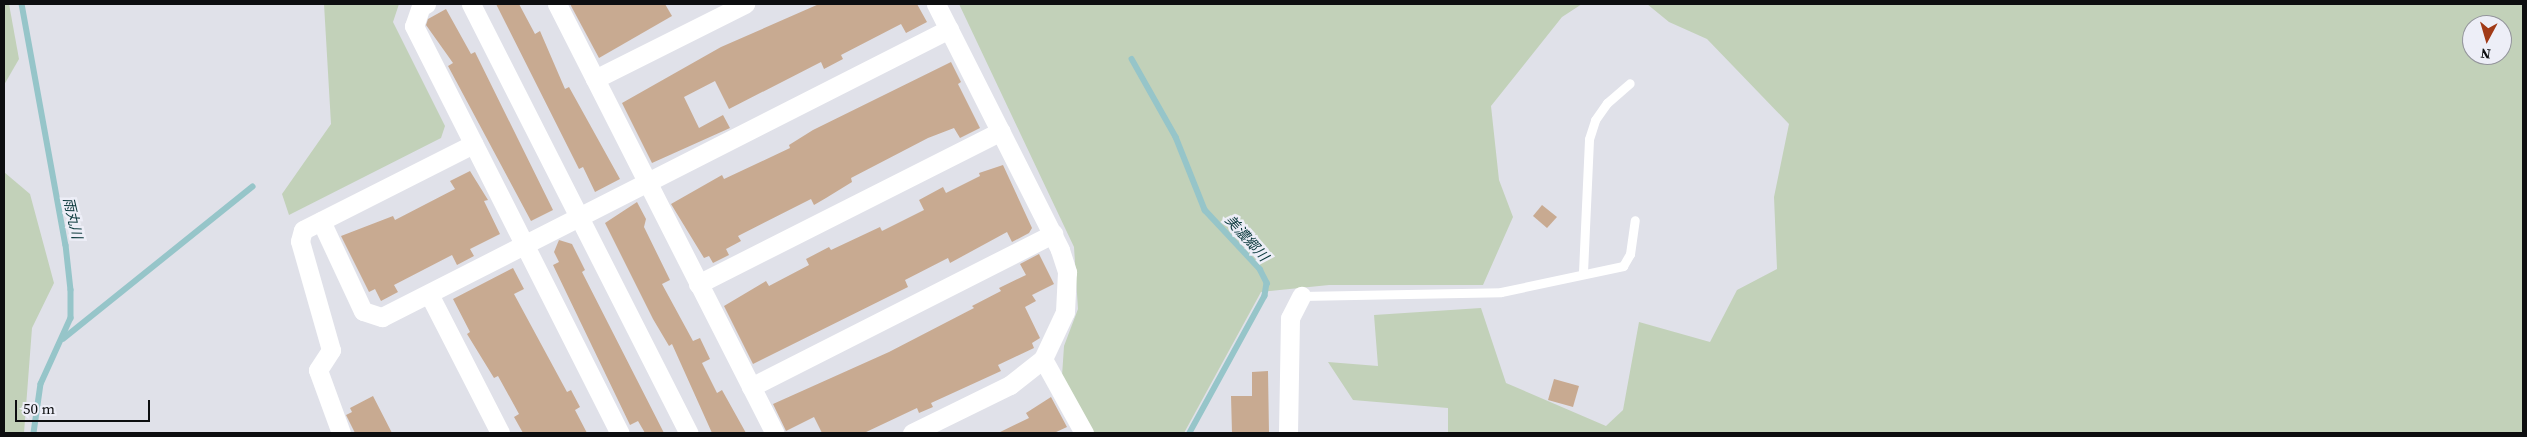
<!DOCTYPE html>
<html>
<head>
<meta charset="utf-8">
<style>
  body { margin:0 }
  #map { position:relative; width:2527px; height:437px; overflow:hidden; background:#e0e1e9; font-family:"Source Serif 4","Noto Sans JP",serif }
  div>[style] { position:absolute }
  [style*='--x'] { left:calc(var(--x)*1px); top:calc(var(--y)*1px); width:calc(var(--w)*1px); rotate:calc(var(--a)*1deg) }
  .green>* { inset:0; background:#c2d1b9 }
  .stream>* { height:5.5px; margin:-2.75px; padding:0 2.75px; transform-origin:2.75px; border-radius:2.75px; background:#96c5c9 }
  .building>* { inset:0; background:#c8aa91 }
  .service>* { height:9px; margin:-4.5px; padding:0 4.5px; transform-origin:4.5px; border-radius:4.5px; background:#fff }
  .minor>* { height:19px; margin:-9.5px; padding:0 9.5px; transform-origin:9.5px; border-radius:9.5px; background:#fff }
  span { translate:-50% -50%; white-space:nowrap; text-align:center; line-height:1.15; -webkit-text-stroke:5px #edeef7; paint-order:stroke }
  .water-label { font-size:14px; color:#073639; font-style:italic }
  .frame { position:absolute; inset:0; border:5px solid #0d0e10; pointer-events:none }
  .north { position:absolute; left:2462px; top:15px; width:50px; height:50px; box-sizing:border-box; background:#edeef7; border:1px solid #93949b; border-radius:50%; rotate:186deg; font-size:14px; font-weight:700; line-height:20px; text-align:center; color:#0d0e10 }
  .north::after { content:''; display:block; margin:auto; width:18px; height:22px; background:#a13a17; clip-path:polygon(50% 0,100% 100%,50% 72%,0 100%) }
  .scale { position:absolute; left:15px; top:400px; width:135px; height:22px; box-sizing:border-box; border:2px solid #0d0e10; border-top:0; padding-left:6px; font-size:15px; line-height:18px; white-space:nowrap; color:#0d0e10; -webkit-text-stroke:4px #edeef7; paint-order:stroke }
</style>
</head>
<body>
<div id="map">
  <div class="green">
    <i style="clip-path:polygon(4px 4px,9px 4px,19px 59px,4px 85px)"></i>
    <i style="clip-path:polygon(324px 4px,399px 4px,393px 22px,445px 126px,441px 138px,289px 215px,282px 194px,331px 124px)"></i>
    <i style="clip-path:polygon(959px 4px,1582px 4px,1562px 17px,1491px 106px,1499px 180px,1513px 217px,1483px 285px,1329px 285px,1261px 292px,1184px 433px,1092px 433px,1062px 376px,1064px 346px,1078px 309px,1074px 247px)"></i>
    <i style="clip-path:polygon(evenodd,1647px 4px,2523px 4px,2523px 433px,1448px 433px,1448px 408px,1353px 400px,1328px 362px,1378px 366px,1374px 315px,1481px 308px,1506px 383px,1606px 426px,1623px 410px,1639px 322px,1710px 342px,1737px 290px,1777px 269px,1774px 197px,1789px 124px,1707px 39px,1669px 22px,1647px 4px,2472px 25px,2502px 25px,2502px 55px,2472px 55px,2472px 25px)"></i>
    <i style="clip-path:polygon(4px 172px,30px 194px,54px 283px,32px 328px,24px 433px,4px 433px)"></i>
  </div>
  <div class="stream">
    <i style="--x:22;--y:4;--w:245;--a:79.7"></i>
    <i style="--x:66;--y:245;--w:45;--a:83.7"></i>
    <i style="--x:71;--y:290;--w:28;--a:90"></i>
    <i style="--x:71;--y:318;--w:72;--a:114.4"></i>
    <i style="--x:41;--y:384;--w:49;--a:98.1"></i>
    <i style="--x:1132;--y:59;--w:90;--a:60.6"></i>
    <i style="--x:1176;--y:137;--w:79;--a:68.3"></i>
    <i style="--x:1205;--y:210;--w:81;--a:47"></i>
    <i style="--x:1260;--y:269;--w:16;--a:63"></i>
    <i style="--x:1267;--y:283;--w:13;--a:99"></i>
    <i style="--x:1265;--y:296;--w:156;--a:118.7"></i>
    <i style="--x:63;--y:339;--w:243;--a:-38.8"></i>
  </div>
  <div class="building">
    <i style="clip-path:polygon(496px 4px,519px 4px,535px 34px,540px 31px,565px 89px,569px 87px,620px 179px,595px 192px,583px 167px,579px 169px)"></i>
    <i style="clip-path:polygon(570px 4px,665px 4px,672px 16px,599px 58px)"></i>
    <i style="clip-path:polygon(819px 4px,917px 4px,927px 22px,906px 33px,901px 24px,841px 55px,843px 59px,824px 69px,821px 62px,729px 109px,715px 81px,684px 97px,699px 128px,723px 115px,730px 128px,652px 163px,622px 103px,721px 47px)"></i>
    <i style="clip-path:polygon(446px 9px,471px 54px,475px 52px,553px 210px,531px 221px,448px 66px,453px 63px,426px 25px,428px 19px)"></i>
    <i style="clip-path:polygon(951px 62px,961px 82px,958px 84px,980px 128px,960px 138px,954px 128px,928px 138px,851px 178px,852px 182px,826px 198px,814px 205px,811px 199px,738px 236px,741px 241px,726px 249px,729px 255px,713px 263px,709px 256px,704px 258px,671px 204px,722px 175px,724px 179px,790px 148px,789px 145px,813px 130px)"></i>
    <i style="clip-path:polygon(1003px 165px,1032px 228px,1029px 233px,1012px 242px,1007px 232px,950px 263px,948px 258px,905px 280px,908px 287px,753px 364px,724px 306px,766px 281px,769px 286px,809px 265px,806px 259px,829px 247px,831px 250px,880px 227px,882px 231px,924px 210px,919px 200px,943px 187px,946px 193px,980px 176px,979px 173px)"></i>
    <i style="clip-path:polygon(470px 171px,488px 200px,484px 201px,500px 234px,470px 249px,474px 256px,457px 265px,452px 255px,394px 285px,398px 292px,381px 301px,375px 289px,369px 292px,341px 236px,393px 216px,395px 220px,455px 189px,450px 181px)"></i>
    <i style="clip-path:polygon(637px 202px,646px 219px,644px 227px,670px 280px,662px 284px,693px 341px,700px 338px,710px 359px,702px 363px,717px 393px,722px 390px,746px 433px,712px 433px,672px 344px,669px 346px,653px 319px,605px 223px)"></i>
    <i style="clip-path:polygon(1542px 205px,1557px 217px,1547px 228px,1533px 216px)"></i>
    <i style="clip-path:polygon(559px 240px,572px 244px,585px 270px,582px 272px,664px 433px,645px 433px,638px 421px,630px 425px,553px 265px,559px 262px,554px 252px)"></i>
    <i style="clip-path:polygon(1039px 254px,1054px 284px,1032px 295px,1036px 301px,1025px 307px,1040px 338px,1032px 343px,1034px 348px,998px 365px,1001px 371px,931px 403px,933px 407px,919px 413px,917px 408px,864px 433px,822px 433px,814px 417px,786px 431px,773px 404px,889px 352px,974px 308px,972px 306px,1001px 291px,999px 288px,1026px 275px,1020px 264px)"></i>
    <i style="clip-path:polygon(513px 268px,524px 289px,514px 294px,567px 392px,571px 390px,580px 407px,575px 410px,587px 433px,523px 433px,514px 417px,519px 414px,498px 376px,494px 378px,467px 334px,470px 332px,453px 299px)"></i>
    <i style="clip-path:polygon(1268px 371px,1269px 433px,1232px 433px,1231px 396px,1252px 396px,1252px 372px)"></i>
    <i style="clip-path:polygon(1554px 379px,1579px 386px,1573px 407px,1548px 400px)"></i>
    <i style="clip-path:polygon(373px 396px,392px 433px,355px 433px,346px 415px,352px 412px,350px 408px)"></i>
    <i style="clip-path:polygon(1051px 397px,1067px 427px,1054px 433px,998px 433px,1029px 418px,1026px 413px)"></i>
  </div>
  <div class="service">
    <i style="--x:1583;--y:272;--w:133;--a:-87.4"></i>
    <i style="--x:1589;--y:139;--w:20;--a:-72"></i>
    <i style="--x:1595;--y:120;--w:21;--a:-55"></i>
    <i style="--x:1607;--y:103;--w:30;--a:-41"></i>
    <i style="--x:1301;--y:296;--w:200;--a:-1.1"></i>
    <i style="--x:1501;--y:292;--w:125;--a:-12"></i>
    <i style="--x:1623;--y:266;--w:14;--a:-60"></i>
    <i style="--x:1630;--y:254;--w:34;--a:-82"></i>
  </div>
  <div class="minor">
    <i style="--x:426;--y:4;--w:5;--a:158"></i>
    <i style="--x:421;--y:6;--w:21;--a:109"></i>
    <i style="--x:414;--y:26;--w:456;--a:63.2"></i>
    <i style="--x:471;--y:4;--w:481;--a:63.1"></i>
    <i style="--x:557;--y:4;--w:481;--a:63.1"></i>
    <i style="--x:936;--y:4;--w:275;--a:63.2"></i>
    <i style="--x:1060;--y:250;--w:23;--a:72"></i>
    <i style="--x:1067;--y:272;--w:40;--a:92.9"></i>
    <i style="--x:1065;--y:312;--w:52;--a:115.1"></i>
    <i style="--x:1043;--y:359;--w:85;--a:61"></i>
    <i style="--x:595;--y:79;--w:168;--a:-26.6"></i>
    <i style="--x:321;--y:221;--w:99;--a:65"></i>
    <i style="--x:363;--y:311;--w:20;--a:18"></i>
    <i style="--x:382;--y:317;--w:636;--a:-26.93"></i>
    <i style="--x:698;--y:284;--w:339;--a:-26.8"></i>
    <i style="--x:429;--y:294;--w:156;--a:62.9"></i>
    <i style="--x:751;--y:387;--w:339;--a:-26.9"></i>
    <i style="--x:341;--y:433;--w:67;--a:-110.1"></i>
    <i style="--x:318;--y:370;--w:24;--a:-57"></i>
    <i style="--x:331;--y:350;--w:113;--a:-105.9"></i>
    <i style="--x:300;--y:241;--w:11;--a:-75"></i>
    <i style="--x:303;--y:230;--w:191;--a:-26.8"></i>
    <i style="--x:912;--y:433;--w:109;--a:-26.1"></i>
    <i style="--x:1010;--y:385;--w:42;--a:-38.2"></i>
    <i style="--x:1288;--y:433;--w:115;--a:-89"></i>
    <i style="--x:1290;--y:318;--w:25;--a:-63"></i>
  </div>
  <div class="water-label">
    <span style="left:73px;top:218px;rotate:77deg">雨丸川</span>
    <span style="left:1247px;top:238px;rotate:48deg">美濃郷川</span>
  </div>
  <div class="frame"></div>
  <div class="north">N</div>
  <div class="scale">50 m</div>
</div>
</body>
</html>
